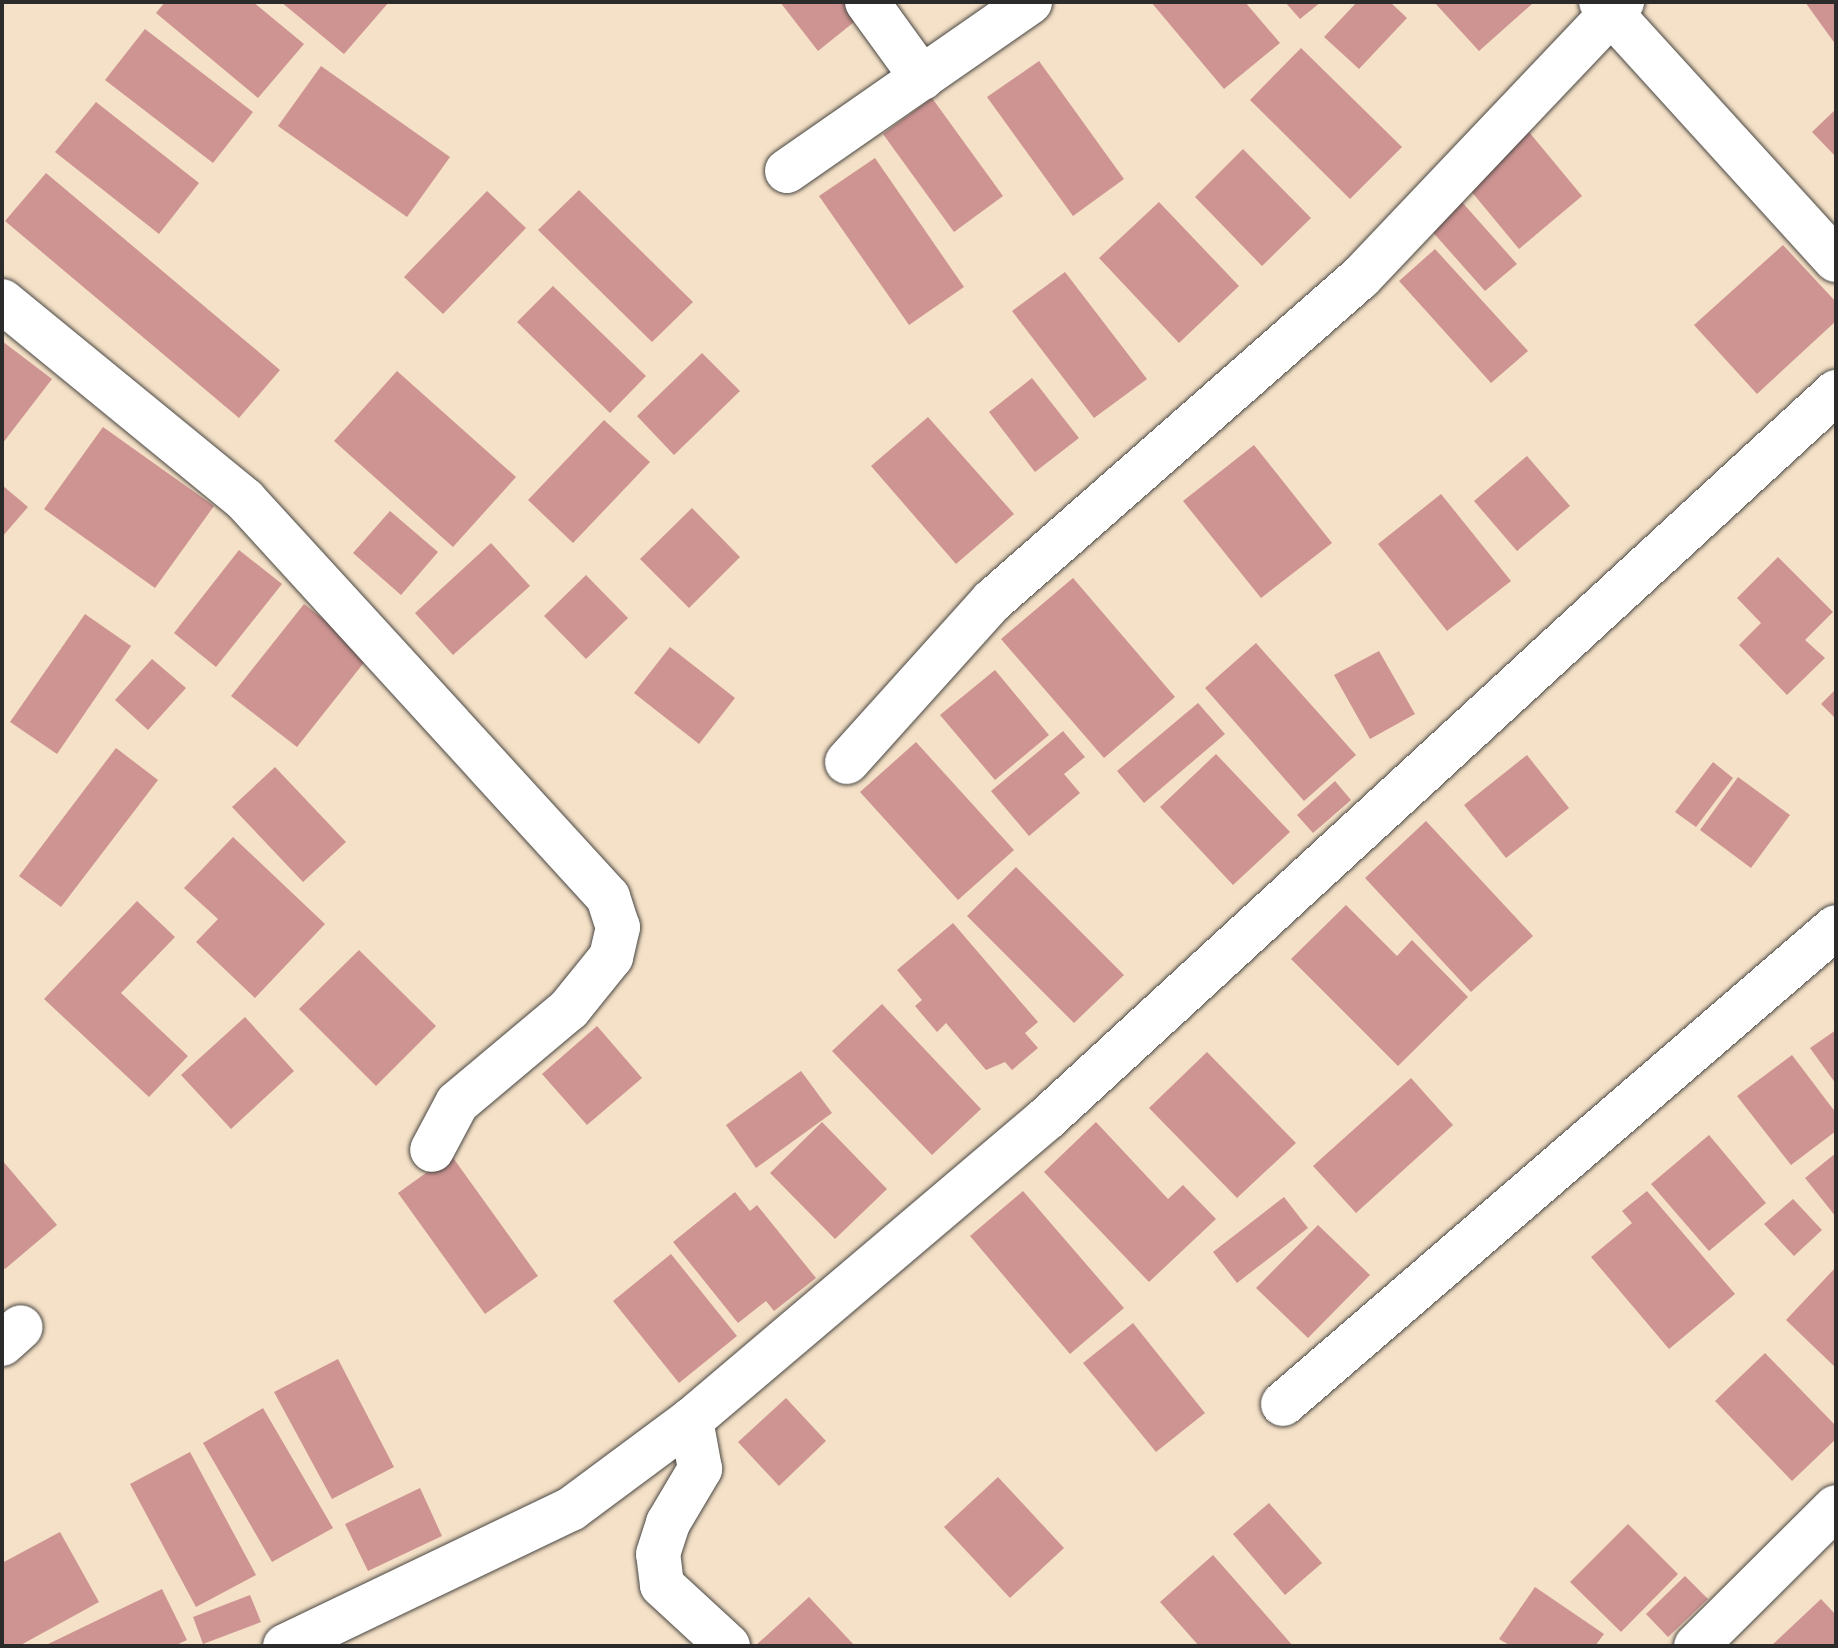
<!DOCTYPE html>
<html>
<head>
<meta charset="utf-8">
<style>
  body { margin:0 }
  #map { position:relative; width:1838px; height:1648px; overflow:hidden; background:#f5e1c7; font-family:"IM FELL Double Pica",serif }
  div>[style] { position:absolute }
  [style*='--x'] { left:calc(var(--x)*1px); top:calc(var(--y)*1px); width:calc(var(--w)*1px); rotate:calc(var(--a)*1deg) }
  .building>* { inset:0; background:#ce9492 }
  .roads { filter:drop-shadow(0 0 2px #494642) drop-shadow(0 0 2px #494642) }
  .minor>* { height:44px; margin:-22px; padding:0 22px; transform-origin:22px; border-radius:22px; background:#fff }
  span { translate:-50% -50%; white-space:nowrap; text-align:center; line-height:1.15; -webkit-text-stroke:7px #fdfcf7; paint-order:stroke }
  .frame { position:absolute; inset:0; border:4px solid #2b2b2b; pointer-events:none }
</style>
</head>
<body>
<div id="map">
  <div class="building">
    <i style="clip-path:polygon(165px 2px,253px 2px,304px 44px,258px 98px,156px 13px)"></i>
    <i style="clip-path:polygon(281px 2px,389px 2px,344px 54px)"></i>
    <i style="clip-path:polygon(780px 2px,846px 2px,859px 18px,818px 51px)"></i>
    <i style="clip-path:polygon(1151px 2px,1245px 2px,1280px 43px,1224px 89px)"></i>
    <i style="clip-path:polygon(1285px 2px,1321px 2px,1300px 19px)"></i>
    <i style="clip-path:polygon(1357px 2px,1390px 2px,1407px 18px,1359px 69px,1324px 37px)"></i>
    <i style="clip-path:polygon(1434px 2px,1530px 2px,1532px 4px,1479px 51px)"></i>
    <i style="clip-path:polygon(1805px 2px,1836px 2px,1836px 45px)"></i>
    <i style="clip-path:polygon(145px 29px,253px 112px,213px 163px,105px 80px)"></i>
    <i style="clip-path:polygon(1301px 48px,1402px 147px,1350px 199px,1250px 100px)"></i>
    <i style="clip-path:polygon(1039px 61px,1124px 179px,1073px 216px,987px 97px)"></i>
    <i style="clip-path:polygon(321px 66px,450px 157px,407px 217px,278px 126px)"></i>
    <i style="clip-path:polygon(932px 98px,1003px 196px,954px 232px,883px 134px)"></i>
    <i style="clip-path:polygon(96px 102px,199px 183px,159px 234px,55px 152px)"></i>
    <i style="clip-path:polygon(1836px 109px,1836px 157px,1812px 132px)"></i>
    <i style="clip-path:polygon(1529px 132px,1582px 196px,1519px 249px,1466px 185px)"></i>
    <i style="clip-path:polygon(1243px 149px,1311px 218px,1262px 266px,1195px 197px)"></i>
    <i style="clip-path:polygon(875px 158px,964px 287px,909px 325px,819px 196px)"></i>
    <i style="clip-path:polygon(46px 173px,280px 370px,239px 418px,5px 221px)"></i>
    <i style="clip-path:polygon(579px 190px,693px 302px,652px 342px,538px 230px)"></i>
    <i style="clip-path:polygon(487px 191px,526px 228px,443px 314px,404px 277px)"></i>
    <i style="clip-path:polygon(1461px 201px,1517px 264px,1485px 291px,1430px 229px)"></i>
    <i style="clip-path:polygon(1159px 202px,1239px 286px,1179px 343px,1099px 258px)"></i>
    <i style="clip-path:polygon(1783px 245px,1836px 302px,1836px 321px,1757px 394px,1694px 325px)"></i>
    <i style="clip-path:polygon(1435px 249px,1528px 351px,1491px 383px,1399px 281px)"></i>
    <i style="clip-path:polygon(1065px 272px,1147px 379px,1094px 418px,1012px 311px)"></i>
    <i style="clip-path:polygon(553px 286px,646px 376px,610px 413px,517px 322px)"></i>
    <i style="clip-path:polygon(2px 341px,52px 379px,2px 444px)"></i>
    <i style="clip-path:polygon(702px 353px,740px 391px,674px 455px,637px 416px)"></i>
    <i style="clip-path:polygon(397px 371px,516px 477px,453px 547px,334px 441px)"></i>
    <i style="clip-path:polygon(1032px 378px,1079px 438px,1035px 472px,989px 412px)"></i>
    <i style="clip-path:polygon(928px 417px,1014px 514px,956px 564px,871px 466px)"></i>
    <i style="clip-path:polygon(604px 420px,650px 462px,573px 543px,528px 500px)"></i>
    <i style="clip-path:polygon(103px 427px,214px 506px,155px 588px,44px 509px)"></i>
    <i style="clip-path:polygon(1254px 445px,1332px 543px,1261px 598px,1183px 501px)"></i>
    <i style="clip-path:polygon(1527px 456px,1570px 506px,1517px 551px,1474px 501px)"></i>
    <i style="clip-path:polygon(2px 485px,28px 507px,2px 537px)"></i>
    <i style="clip-path:polygon(1441px 494px,1511px 581px,1447px 631px,1378px 544px)"></i>
    <i style="clip-path:polygon(692px 508px,740px 557px,689px 608px,640px 559px)"></i>
    <i style="clip-path:polygon(390px 511px,438px 552px,401px 595px,353px 553px)"></i>
    <i style="clip-path:polygon(491px 543px,530px 586px,453px 655px,415px 613px)"></i>
    <i style="clip-path:polygon(239px 550px,282px 584px,216px 667px,174px 633px)"></i>
    <i style="clip-path:polygon(1778px 557px,1833px 612px,1805px 640px,1825px 658px,1787px 695px,1739px 645px,1761px 623px,1737px 598px)"></i>
    <i style="clip-path:polygon(586px 575px,628px 618px,586px 659px,544px 616px)"></i>
    <i style="clip-path:polygon(1073px 578px,1175px 697px,1104px 758px,1001px 639px)"></i>
    <i style="clip-path:polygon(304px 604px,370px 655px,297px 747px,231px 696px)"></i>
    <i style="clip-path:polygon(85px 614px,131px 646px,57px 754px,10px 722px)"></i>
    <i style="clip-path:polygon(1256px 643px,1356px 755px,1304px 801px,1205px 688px)"></i>
    <i style="clip-path:polygon(670px 647px,735px 698px,699px 744px,634px 693px)"></i>
    <i style="clip-path:polygon(1379px 651px,1415px 714px,1370px 739px,1334px 675px)"></i>
    <i style="clip-path:polygon(152px 659px,186px 688px,148px 730px,115px 700px)"></i>
    <i style="clip-path:polygon(995px 670px,1049px 735px,995px 780px,940px 715px)"></i>
    <i style="clip-path:polygon(1836px 689px,1836px 719px,1821px 704px)"></i>
    <i style="clip-path:polygon(1198px 703px,1225px 734px,1144px 803px,1117px 771px)"></i>
    <i style="clip-path:polygon(1063px 731px,1085px 757px,1064px 774px,1080px 793px,1029px 836px,991px 791px)"></i>
    <i style="clip-path:polygon(916px 742px,1014px 850px,958px 900px,860px 792px)"></i>
    <i style="clip-path:polygon(116px 748px,158px 780px,61px 907px,19px 876px)"></i>
    <i style="clip-path:polygon(1216px 754px,1290px 832px,1233px 885px,1160px 807px)"></i>
    <i style="clip-path:polygon(1527px 755px,1569px 808px,1506px 858px,1464px 805px)"></i>
    <i style="clip-path:polygon(1713px 762px,1733px 778px,1696px 827px,1675px 812px)"></i>
    <i style="clip-path:polygon(275px 767px,346px 842px,303px 882px,232px 807px)"></i>
    <i style="clip-path:polygon(1738px 777px,1790px 815px,1751px 868px,1700px 830px)"></i>
    <i style="clip-path:polygon(1335px 781px,1351px 800px,1313px 833px,1297px 815px)"></i>
    <i style="clip-path:polygon(1426px 821px,1533px 936px,1471px 992px,1365px 878px)"></i>
    <i style="clip-path:polygon(233px 837px,325px 924px,255px 998px,196px 942px,218px 919px,184px 888px)"></i>
    <i style="clip-path:polygon(1016px 867px,1124px 975px,1074px 1023px,967px 916px)"></i>
    <i style="clip-path:polygon(137px 901px,175px 937px,121px 993px,188px 1056px,149px 1097px,44px 999px)"></i>
    <i style="clip-path:polygon(1346px 905px,1397px 956px,1412px 940px,1468px 997px,1398px 1066px,1291px 959px)"></i>
    <i style="clip-path:polygon(953px 923px,1038px 1022px,1025px 1033px,1038px 1048px,1012px 1070px,1005px 1062px,986px 1070px,946px 1023px,937px 1032px,915px 1006px,922px 1000px,897px 970px)"></i>
    <i style="clip-path:polygon(359px 950px,436px 1026px,376px 1086px,299px 1009px)"></i>
    <i style="clip-path:polygon(882px 1004px,981px 1109px,932px 1155px,832px 1051px)"></i>
    <i style="clip-path:polygon(245px 1017px,294px 1071px,231px 1129px,181px 1075px)"></i>
    <i style="clip-path:polygon(597px 1026px,642px 1078px,587px 1125px,542px 1074px)"></i>
    <i style="clip-path:polygon(1836px 1030px,1836px 1084px,1810px 1048px)"></i>
    <i style="clip-path:polygon(1207px 1052px,1296px 1143px,1237px 1198px,1149px 1108px)"></i>
    <i style="clip-path:polygon(1792px 1055px,1836px 1113px,1836px 1131px,1791px 1165px,1737px 1096px)"></i>
    <i style="clip-path:polygon(801px 1071px,832px 1113px,756px 1168px,726px 1125px)"></i>
    <i style="clip-path:polygon(1411px 1078px,1453px 1125px,1356px 1213px,1313px 1166px)"></i>
    <i style="clip-path:polygon(822px 1122px,887px 1189px,835px 1239px,770px 1173px)"></i>
    <i style="clip-path:polygon(1096px 1122px,1168px 1199px,1183px 1185px,1216px 1219px,1149px 1282px,1044px 1172px)"></i>
    <i style="clip-path:polygon(1709px 1135px,1766px 1203px,1709px 1251px,1651px 1184px)"></i>
    <i style="clip-path:polygon(1836px 1153px,1836px 1217px,1805px 1178px)"></i>
    <i style="clip-path:polygon(451px 1155px,538px 1276px,485px 1314px,398px 1193px)"></i>
    <i style="clip-path:polygon(2px 1160px,57px 1225px,5px 1269px,2px 1266px)"></i>
    <i style="clip-path:polygon(1023px 1191px,1124px 1308px,1070px 1354px,970px 1236px)"></i>
    <i style="clip-path:polygon(1647px 1191px,1735px 1294px,1669px 1349px,1591px 1257px,1632px 1223px,1622px 1211px)"></i>
    <i style="clip-path:polygon(735px 1192px,750px 1211px,757px 1205px,816px 1278px,774px 1311px,766px 1301px,738px 1323px,673px 1242px)"></i>
    <i style="clip-path:polygon(1284px 1197px,1308px 1228px,1237px 1283px,1213px 1252px)"></i>
    <i style="clip-path:polygon(1793px 1199px,1822px 1230px,1794px 1256px,1764px 1224px)"></i>
    <i style="clip-path:polygon(1318px 1225px,1370px 1275px,1308px 1338px,1256px 1288px)"></i>
    <i style="clip-path:polygon(671px 1254px,737px 1336px,679px 1383px,613px 1301px)"></i>
    <i style="clip-path:polygon(1836px 1267px,1836px 1368px,1786px 1320px)"></i>
    <i style="clip-path:polygon(1133px 1323px,1205px 1413px,1156px 1452px,1083px 1363px)"></i>
    <i style="clip-path:polygon(1765px 1353px,1836px 1426px,1836px 1439px,1792px 1481px,1715px 1401px)"></i>
    <i style="clip-path:polygon(338px 1359px,394px 1467px,332px 1499px,274px 1392px)"></i>
    <i style="clip-path:polygon(786px 1398px,826px 1441px,779px 1486px,738px 1442px)"></i>
    <i style="clip-path:polygon(263px 1408px,333px 1528px,272px 1562px,203px 1443px)"></i>
    <i style="clip-path:polygon(190px 1452px,256px 1575px,196px 1607px,130px 1484px)"></i>
    <i style="clip-path:polygon(998px 1477px,1064px 1548px,1010px 1598px,944px 1527px)"></i>
    <i style="clip-path:polygon(420px 1488px,442px 1536px,368px 1571px,345px 1524px)"></i>
    <i style="clip-path:polygon(1269px 1503px,1322px 1563px,1285px 1595px,1233px 1534px)"></i>
    <i style="clip-path:polygon(1628px 1524px,1678px 1574px,1621px 1632px,1570px 1582px)"></i>
    <i style="clip-path:polygon(60px 1532px,99px 1602px,19px 1646px,2px 1646px,2px 1563px)"></i>
    <i style="clip-path:polygon(1213px 1555px,1293px 1646px,1199px 1646px,1160px 1602px)"></i>
    <i style="clip-path:polygon(1685px 1576px,1708px 1599px,1668px 1637px,1646px 1614px)"></i>
    <i style="clip-path:polygon(1535px 1587px,1604px 1634px,1595px 1646px,1511px 1646px,1499px 1639px)"></i>
    <i style="clip-path:polygon(162px 1589px,187px 1640px,174px 1646px,44px 1646px)"></i>
    <i style="clip-path:polygon(250px 1595px,261px 1622px,203px 1644px,193px 1617px)"></i>
    <i style="clip-path:polygon(809px 1597px,855px 1646px,755px 1646px)"></i>
    <i style="clip-path:polygon(1821px 1599px,1836px 1615px,1836px 1646px,1771px 1646px)"></i>
  </div>
  <div class="roads">
    <div class="minor">
      <i style="--x:867;--y:2;--w:94;--a:54.1"></i>
      <i style="--x:1601;--y:2;--w:349;--a:47.7"></i>
      <i style="--x:787;--y:171;--w:296;--a:-34.8"></i>
      <i style="--x:2;--y:301;--w:314;--a:39.3"></i>
      <i style="--x:245;--y:500;--w:538;--a:47.56"></i>
      <i style="--x:608;--y:897;--w:32;--a:72"></i>
      <i style="--x:618;--y:927;--w:31;--a:103"></i>
      <i style="--x:611;--y:957;--w:67;--a:128.9"></i>
      <i style="--x:569;--y:1009;--w:146;--a:140"></i>
      <i style="--x:457;--y:1103;--w:53;--a:118"></i>
      <i style="--x:847;--y:762;--w:217;--a:-48"></i>
      <i style="--x:992;--y:601;--w:490;--a:-41.3"></i>
      <i style="--x:1360;--y:278;--w:381;--a:-46.5"></i>
      <i style="--x:2;--y:1344;--w:25;--a:-42"></i>
      <i style="--x:1283;--y:1404;--w:730;--a:-40.78"></i>
      <i style="--x:285;--y:1646;--w:317;--a:-25.6"></i>
      <i style="--x:571;--y:1509;--w:149;--a:-36.6"></i>
      <i style="--x:728;--y:1646;--w:90;--a:-137.3"></i>
      <i style="--x:662;--y:1585;--w:31;--a:-97"></i>
      <i style="--x:658;--y:1554;--w:33;--a:-72"></i>
      <i style="--x:668;--y:1523;--w:63;--a:-59.3"></i>
      <i style="--x:700;--y:1469;--w:50;--a:-100.4"></i>
      <i style="--x:691;--y:1420;--w:465;--a:-40.3"></i>
      <i style="--x:1046;--y:1119;--w:1074;--a:-42.62"></i>
      <i style="--x:1696;--y:1646;--w:197;--a:-44.8"></i>
    </div>
  </div>
  <div class="frame"></div>
</div>
</body>
</html>
